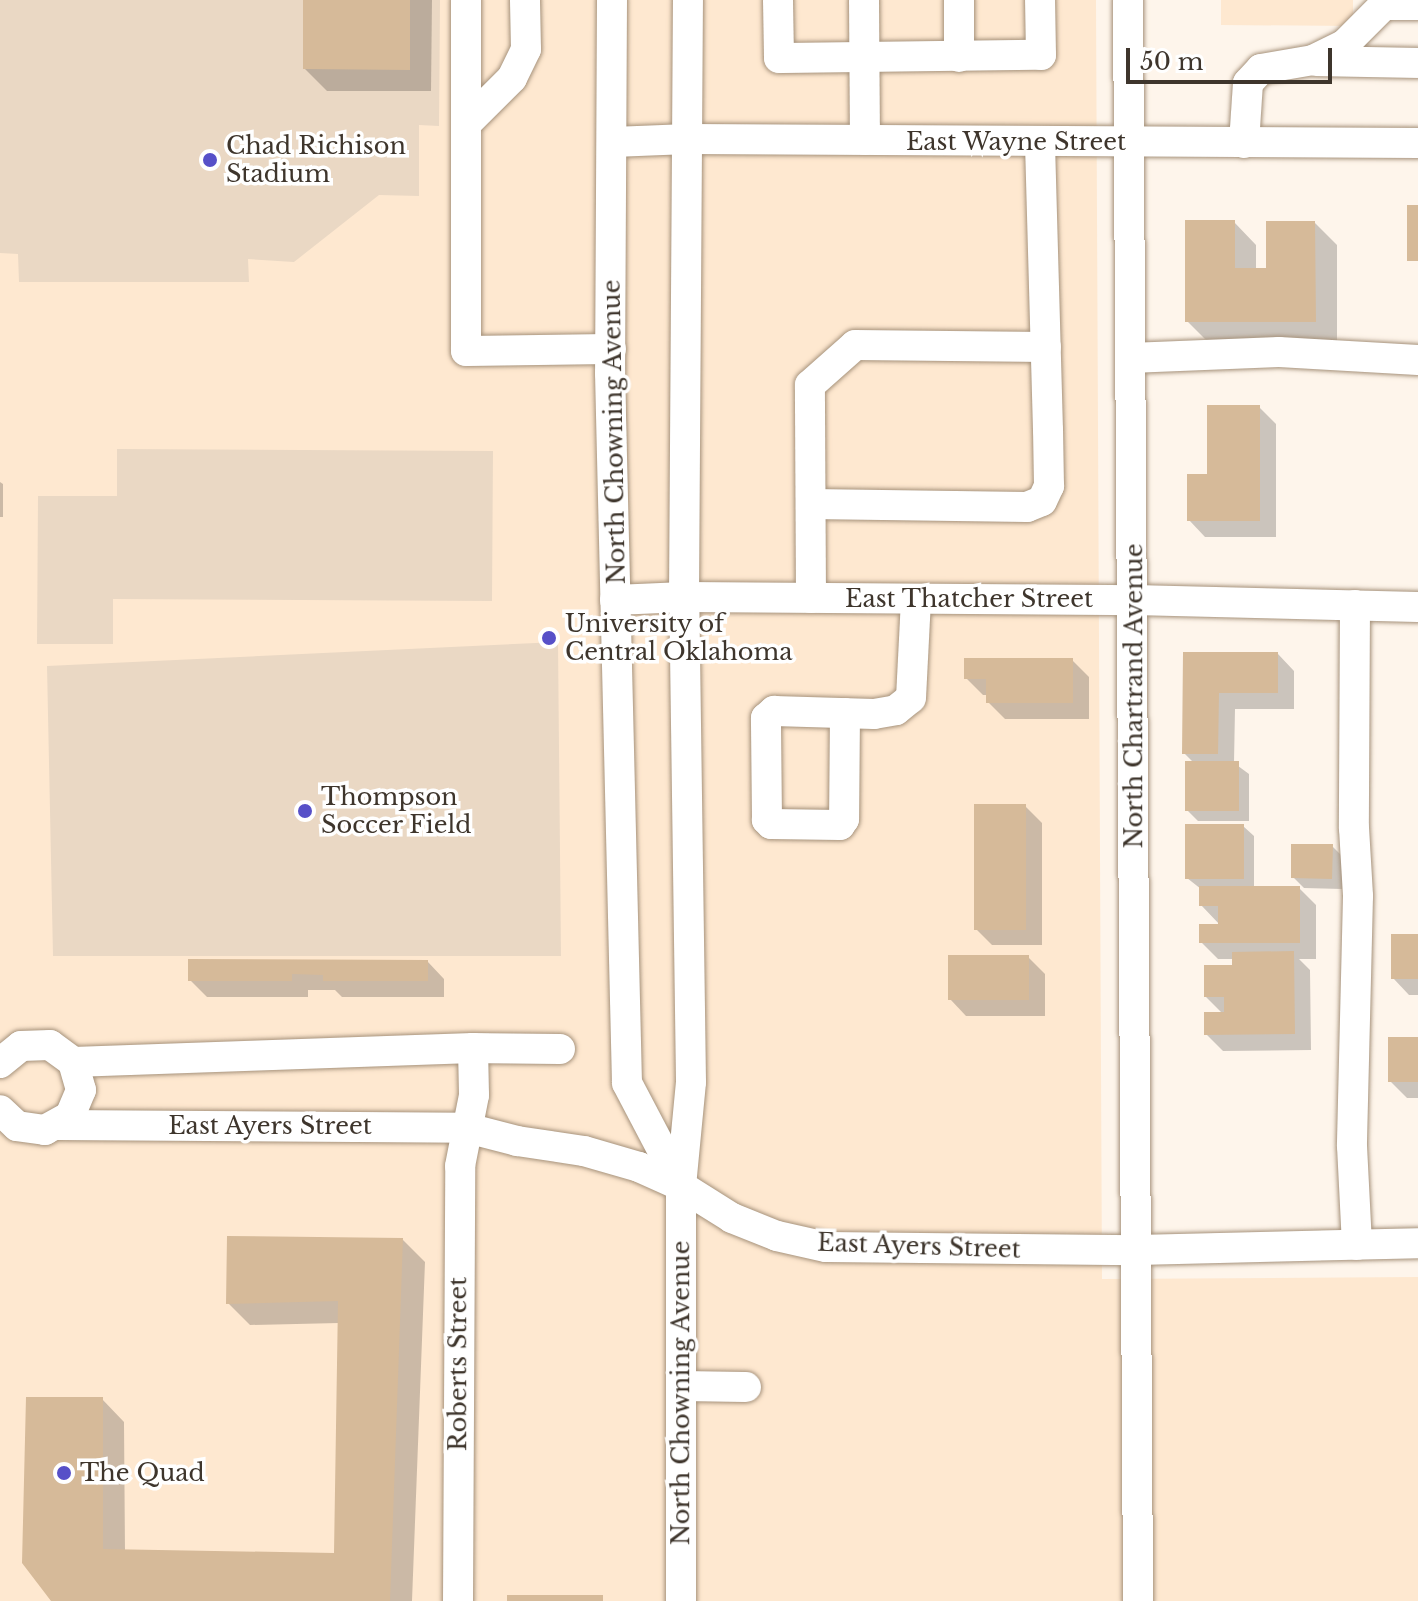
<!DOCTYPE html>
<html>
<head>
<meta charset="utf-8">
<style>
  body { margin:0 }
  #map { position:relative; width:1418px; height:1601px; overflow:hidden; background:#fef5eb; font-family:"Libre Baskerville",serif }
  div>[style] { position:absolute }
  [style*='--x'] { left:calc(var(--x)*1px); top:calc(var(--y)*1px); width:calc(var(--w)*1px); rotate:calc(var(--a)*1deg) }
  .built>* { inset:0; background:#fee8d0 }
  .green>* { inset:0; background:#ead8c4 }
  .shadow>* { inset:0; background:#0003 }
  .building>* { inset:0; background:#d6ba99 }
  .roads { filter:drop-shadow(0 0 2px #a6927b) drop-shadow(0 0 2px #a6927b) }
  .minor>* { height:30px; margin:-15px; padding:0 15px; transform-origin:15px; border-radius:15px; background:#fff }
  .dots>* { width:22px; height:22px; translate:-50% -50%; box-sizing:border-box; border:4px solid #fff; border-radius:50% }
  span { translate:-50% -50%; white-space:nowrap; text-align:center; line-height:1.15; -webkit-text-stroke:7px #fff; paint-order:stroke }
  .street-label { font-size:24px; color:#3e352c }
  .poi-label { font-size:24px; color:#3e352c }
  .left { translate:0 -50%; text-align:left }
  .scale { position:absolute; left:1126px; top:48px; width:206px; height:36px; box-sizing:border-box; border:4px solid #3e352c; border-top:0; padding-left:10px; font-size:24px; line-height:28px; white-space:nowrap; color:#3e352c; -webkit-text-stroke:6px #fff; paint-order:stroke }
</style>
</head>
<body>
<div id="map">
  <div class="built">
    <i style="clip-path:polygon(0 0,1096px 0,1102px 1279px,1418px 1277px,1418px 1601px,0 1601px)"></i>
    <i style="clip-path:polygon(1221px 0,1353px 0,1353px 26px,1221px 25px)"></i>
  </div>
  <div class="green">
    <i style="clip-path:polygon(0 0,440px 0,439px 126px,419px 125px,419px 196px,379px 195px,294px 262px,248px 259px,249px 282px,19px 282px,18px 254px,0 253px)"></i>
    <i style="clip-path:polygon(117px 449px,493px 451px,492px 601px,113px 599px,113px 644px,37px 644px,38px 496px,117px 496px)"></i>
    <i style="clip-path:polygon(558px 642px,561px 956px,53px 956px,47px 666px)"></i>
  </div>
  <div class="shadow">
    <i style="clip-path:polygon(305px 0,432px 0,431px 91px,327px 91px,305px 69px)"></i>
    <i style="clip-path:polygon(1234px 222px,1256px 245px,1256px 270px,1268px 270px,1315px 223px,1337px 245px,1337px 343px,1210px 344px,1187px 321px)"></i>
    <i style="clip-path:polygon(1259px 407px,1276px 424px,1276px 537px,1205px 537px,1189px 520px)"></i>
    <i style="clip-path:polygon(0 482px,3px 484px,3px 517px,0 517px)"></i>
    <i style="clip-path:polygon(1185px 654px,1278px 654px,1294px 671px,1294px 709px,1235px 709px,1234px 763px,1249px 774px,1249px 821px,1198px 821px,1187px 810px,1194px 763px,1184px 753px)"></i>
    <i style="clip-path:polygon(1072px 660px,1089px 677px,1089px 719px,1005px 719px,988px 702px,988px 695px,983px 695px,966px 678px)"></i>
    <i style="clip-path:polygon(1025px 806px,1042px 823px,1042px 945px,992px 945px,976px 929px)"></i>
    <i style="clip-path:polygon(1243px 826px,1254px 836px,1254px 888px,1299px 888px,1316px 905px,1316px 959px,1299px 959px,1310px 970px,1311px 1050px,1223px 1051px,1206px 1034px,1223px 1014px,1206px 997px,1234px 967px,1234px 959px,1218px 959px,1201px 942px,1221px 926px,1201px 905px,1201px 889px,1187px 878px)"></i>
    <i style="clip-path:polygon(1332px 846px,1343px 857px,1342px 889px,1304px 888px,1293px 877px)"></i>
    <i style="clip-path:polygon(1418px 936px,1418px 995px,1409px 995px,1393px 978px)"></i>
    <i style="clip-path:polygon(1028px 957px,1045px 974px,1045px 1016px,966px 1016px,950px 999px)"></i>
    <i style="clip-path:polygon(428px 962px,444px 979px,444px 997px,342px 997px,335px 990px,308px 990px,308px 997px,207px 997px,190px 980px)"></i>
    <i style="clip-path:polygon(1418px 1039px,1418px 1098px,1407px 1098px,1390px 1081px)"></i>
    <i style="clip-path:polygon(403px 1240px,425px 1262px,412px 1601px,54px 1601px,102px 1399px,124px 1422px,125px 1551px,336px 1555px,339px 1323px,250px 1325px,228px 1303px)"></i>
  </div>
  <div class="building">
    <i style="clip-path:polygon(303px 0,410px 0,410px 70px,303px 69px)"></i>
    <i style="clip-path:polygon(1407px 205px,1418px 205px,1418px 261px,1407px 261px)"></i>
    <i style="clip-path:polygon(1185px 220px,1235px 220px,1235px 268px,1266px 268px,1266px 221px,1315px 221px,1316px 322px,1185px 322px)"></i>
    <i style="clip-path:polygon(1207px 405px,1260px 405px,1260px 521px,1187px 521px,1187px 474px,1207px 474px)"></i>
    <i style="clip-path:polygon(1183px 652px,1278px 652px,1278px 693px,1219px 693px,1218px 754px,1182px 754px)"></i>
    <i style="clip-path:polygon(964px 658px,1073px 658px,1073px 703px,986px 703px,986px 679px,964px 679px)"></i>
    <i style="clip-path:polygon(1185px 761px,1239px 761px,1239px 811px,1185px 811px)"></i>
    <i style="clip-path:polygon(974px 804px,1026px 804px,1026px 930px,974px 930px)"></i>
    <i style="clip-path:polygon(1185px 824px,1244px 824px,1244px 879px,1185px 879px)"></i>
    <i style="clip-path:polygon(1291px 844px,1333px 844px,1332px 879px,1291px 878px)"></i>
    <i style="clip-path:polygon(1199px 886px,1300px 886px,1300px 943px,1199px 943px,1199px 924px,1218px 924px,1218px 906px,1199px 906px)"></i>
    <i style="clip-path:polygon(1391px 934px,1418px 934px,1418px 979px,1391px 979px)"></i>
    <i style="clip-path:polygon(1294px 951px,1295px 1034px,1204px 1035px,1204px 1012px,1224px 1012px,1224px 997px,1204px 997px,1204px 965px,1232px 965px,1232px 952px)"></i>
    <i style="clip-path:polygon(948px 955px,1029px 955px,1029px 1000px,948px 1000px)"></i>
    <i style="clip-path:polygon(188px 959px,428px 960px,428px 981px,323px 981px,323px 975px,292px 974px,292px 981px,188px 981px)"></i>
    <i style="clip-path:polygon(1388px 1037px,1418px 1037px,1418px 1082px,1388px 1082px)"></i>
    <i style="clip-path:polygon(227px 1236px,403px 1238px,390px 1601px,51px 1601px,22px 1563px,26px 1397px,103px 1397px,103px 1549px,334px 1553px,338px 1301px,226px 1304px)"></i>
    <i style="clip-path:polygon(507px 1595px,603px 1595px,603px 1601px,507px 1601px)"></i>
  </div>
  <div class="roads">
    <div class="minor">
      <i style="--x:466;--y:0;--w:351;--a:90"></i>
      <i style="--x:466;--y:351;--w:145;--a:-0.8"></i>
      <i style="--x:612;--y:0;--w:373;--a:90.3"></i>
      <i style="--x:610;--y:373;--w:710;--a:88.63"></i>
      <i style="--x:627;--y:1083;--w:116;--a:62.3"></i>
      <i style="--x:778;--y:0;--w:58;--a:89"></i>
      <i style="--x:779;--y:58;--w:262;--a:-0.7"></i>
      <i style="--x:1041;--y:55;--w:55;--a:-91"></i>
      <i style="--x:864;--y:0;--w:140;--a:89.6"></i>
      <i style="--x:959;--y:0;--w:57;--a:90"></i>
      <i style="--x:1128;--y:0;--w:1601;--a:89.64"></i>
      <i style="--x:1316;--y:61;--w:102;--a:1.1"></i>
      <i style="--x:466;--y:124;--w:65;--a:-45"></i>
      <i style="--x:512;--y:78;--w:32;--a:-64"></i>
      <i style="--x:526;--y:49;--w:49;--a:-91.2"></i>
      <i style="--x:613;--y:142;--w:75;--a:-2.3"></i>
      <i style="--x:688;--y:139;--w:730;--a:0.31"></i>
      <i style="--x:1244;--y:143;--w:60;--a:-86.2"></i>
      <i style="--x:1248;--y:83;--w:19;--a:-47"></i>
      <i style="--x:1261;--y:69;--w:53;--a:-9.8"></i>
      <i style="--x:1313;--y:60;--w:34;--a:-26"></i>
      <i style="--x:1344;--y:45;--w:57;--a:-45"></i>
      <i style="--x:1384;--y:5;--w:34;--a:0"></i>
      <i style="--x:1130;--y:358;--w:149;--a:-2.3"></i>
      <i style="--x:1279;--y:352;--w:139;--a:3.3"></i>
      <i style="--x:811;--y:504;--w:216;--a:0.8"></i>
      <i style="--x:1027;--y:507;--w:16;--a:-22"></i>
      <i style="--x:1042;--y:501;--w:17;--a:-65"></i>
      <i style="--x:1049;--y:486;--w:56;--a:-91"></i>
      <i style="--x:1048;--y:430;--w:288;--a:-91.6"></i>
      <i style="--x:811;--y:598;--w:213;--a:-90.3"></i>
      <i style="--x:810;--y:385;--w:60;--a:-41.6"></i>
      <i style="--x:855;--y:345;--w:191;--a:0.6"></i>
      <i style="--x:615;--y:600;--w:69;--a:-2.5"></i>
      <i style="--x:684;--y:597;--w:450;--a:0.4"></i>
      <i style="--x:1134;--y:600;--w:284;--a:1.4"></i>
      <i style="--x:1355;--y:605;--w:223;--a:90.3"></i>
      <i style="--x:1354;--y:828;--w:68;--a:86.6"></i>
      <i style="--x:1358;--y:896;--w:250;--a:91.4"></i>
      <i style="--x:1352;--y:1146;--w:99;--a:87.1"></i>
      <i style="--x:845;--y:713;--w:106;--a:90.5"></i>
      <i style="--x:844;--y:819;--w:7;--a:124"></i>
      <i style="--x:840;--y:825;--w:69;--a:-179.2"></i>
      <i style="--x:771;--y:824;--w:6;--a:-135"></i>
      <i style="--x:767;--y:820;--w:102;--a:-90.6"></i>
      <i style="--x:766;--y:718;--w:11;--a:-41"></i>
      <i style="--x:774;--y:711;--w:100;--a:1.7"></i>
      <i style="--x:874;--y:714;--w:22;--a:-10"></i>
      <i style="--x:896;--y:710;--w:19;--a:-39"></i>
      <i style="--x:911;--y:698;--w:99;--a:-87.1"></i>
      <i style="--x:73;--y:1062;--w:400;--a:-2"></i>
      <i style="--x:473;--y:1048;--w:87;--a:0.7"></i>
      <i style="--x:0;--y:1063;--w:27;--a:-39"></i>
      <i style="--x:21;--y:1046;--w:29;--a:-2"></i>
      <i style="--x:50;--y:1045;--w:29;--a:36"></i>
      <i style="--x:73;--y:1062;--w:29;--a:74"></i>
      <i style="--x:81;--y:1090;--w:28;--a:113"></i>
      <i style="--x:70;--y:1116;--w:29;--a:151"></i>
      <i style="--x:45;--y:1130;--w:28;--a:-172"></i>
      <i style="--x:17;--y:1126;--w:23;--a:-137"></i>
      <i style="--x:59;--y:1125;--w:408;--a:0.4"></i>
      <i style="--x:467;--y:1128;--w:52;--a:14.6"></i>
      <i style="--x:517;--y:1141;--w:68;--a:8.5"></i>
      <i style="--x:584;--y:1151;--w:57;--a:16.2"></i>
      <i style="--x:639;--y:1167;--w:46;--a:24.3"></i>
      <i style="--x:681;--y:1186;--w:60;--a:32.1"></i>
      <i style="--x:732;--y:1218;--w:48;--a:21.8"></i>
      <i style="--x:777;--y:1236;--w:50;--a:12.7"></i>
      <i style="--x:826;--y:1247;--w:311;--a:0.6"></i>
      <i style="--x:1137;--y:1250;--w:281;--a:-1.4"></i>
      <i style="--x:682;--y:1386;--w:64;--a:0.9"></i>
      <i style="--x:458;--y:1601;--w:435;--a:-89.7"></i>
      <i style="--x:460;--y:1166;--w:72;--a:-78.8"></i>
      <i style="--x:474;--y:1095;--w:47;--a:-91.2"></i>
      <i style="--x:681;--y:1601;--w:415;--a:-90"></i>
      <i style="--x:681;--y:1186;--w:104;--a:-84.5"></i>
      <i style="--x:691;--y:1082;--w:485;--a:-90.8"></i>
      <i style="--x:684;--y:597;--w:597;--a:-89.62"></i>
    </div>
  </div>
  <div class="dots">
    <i style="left:210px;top:160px;background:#5750c8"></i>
    <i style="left:549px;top:638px;background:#5750c8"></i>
    <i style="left:305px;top:811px;background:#5750c8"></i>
    <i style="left:64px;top:1473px;background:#5750c8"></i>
  </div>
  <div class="street-label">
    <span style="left:1016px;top:142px">East Wayne Street</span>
    <span style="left:614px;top:432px;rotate:-91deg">North Chowning Avenue</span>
    <span style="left:969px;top:599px">East Thatcher Street</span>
    <span style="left:1134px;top:696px;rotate:-90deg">North Chartrand Avenue</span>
    <span style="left:270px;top:1126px">East Ayers Street</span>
    <span style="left:919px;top:1246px;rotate:2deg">East Ayers Street</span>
    <span style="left:458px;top:1364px;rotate:-90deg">Roberts Street</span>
    <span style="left:681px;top:1393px;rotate:-90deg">North Chowning Avenue</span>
  </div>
  <div class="poi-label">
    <span class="left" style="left:226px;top:160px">Chad Richison<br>Stadium</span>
    <span class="left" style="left:565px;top:638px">University of<br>Central Oklahoma</span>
    <span class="left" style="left:321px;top:811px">Thompson<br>Soccer Field</span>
    <span class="left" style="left:80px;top:1473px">The Quad</span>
  </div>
  <div class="scale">50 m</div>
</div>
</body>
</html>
